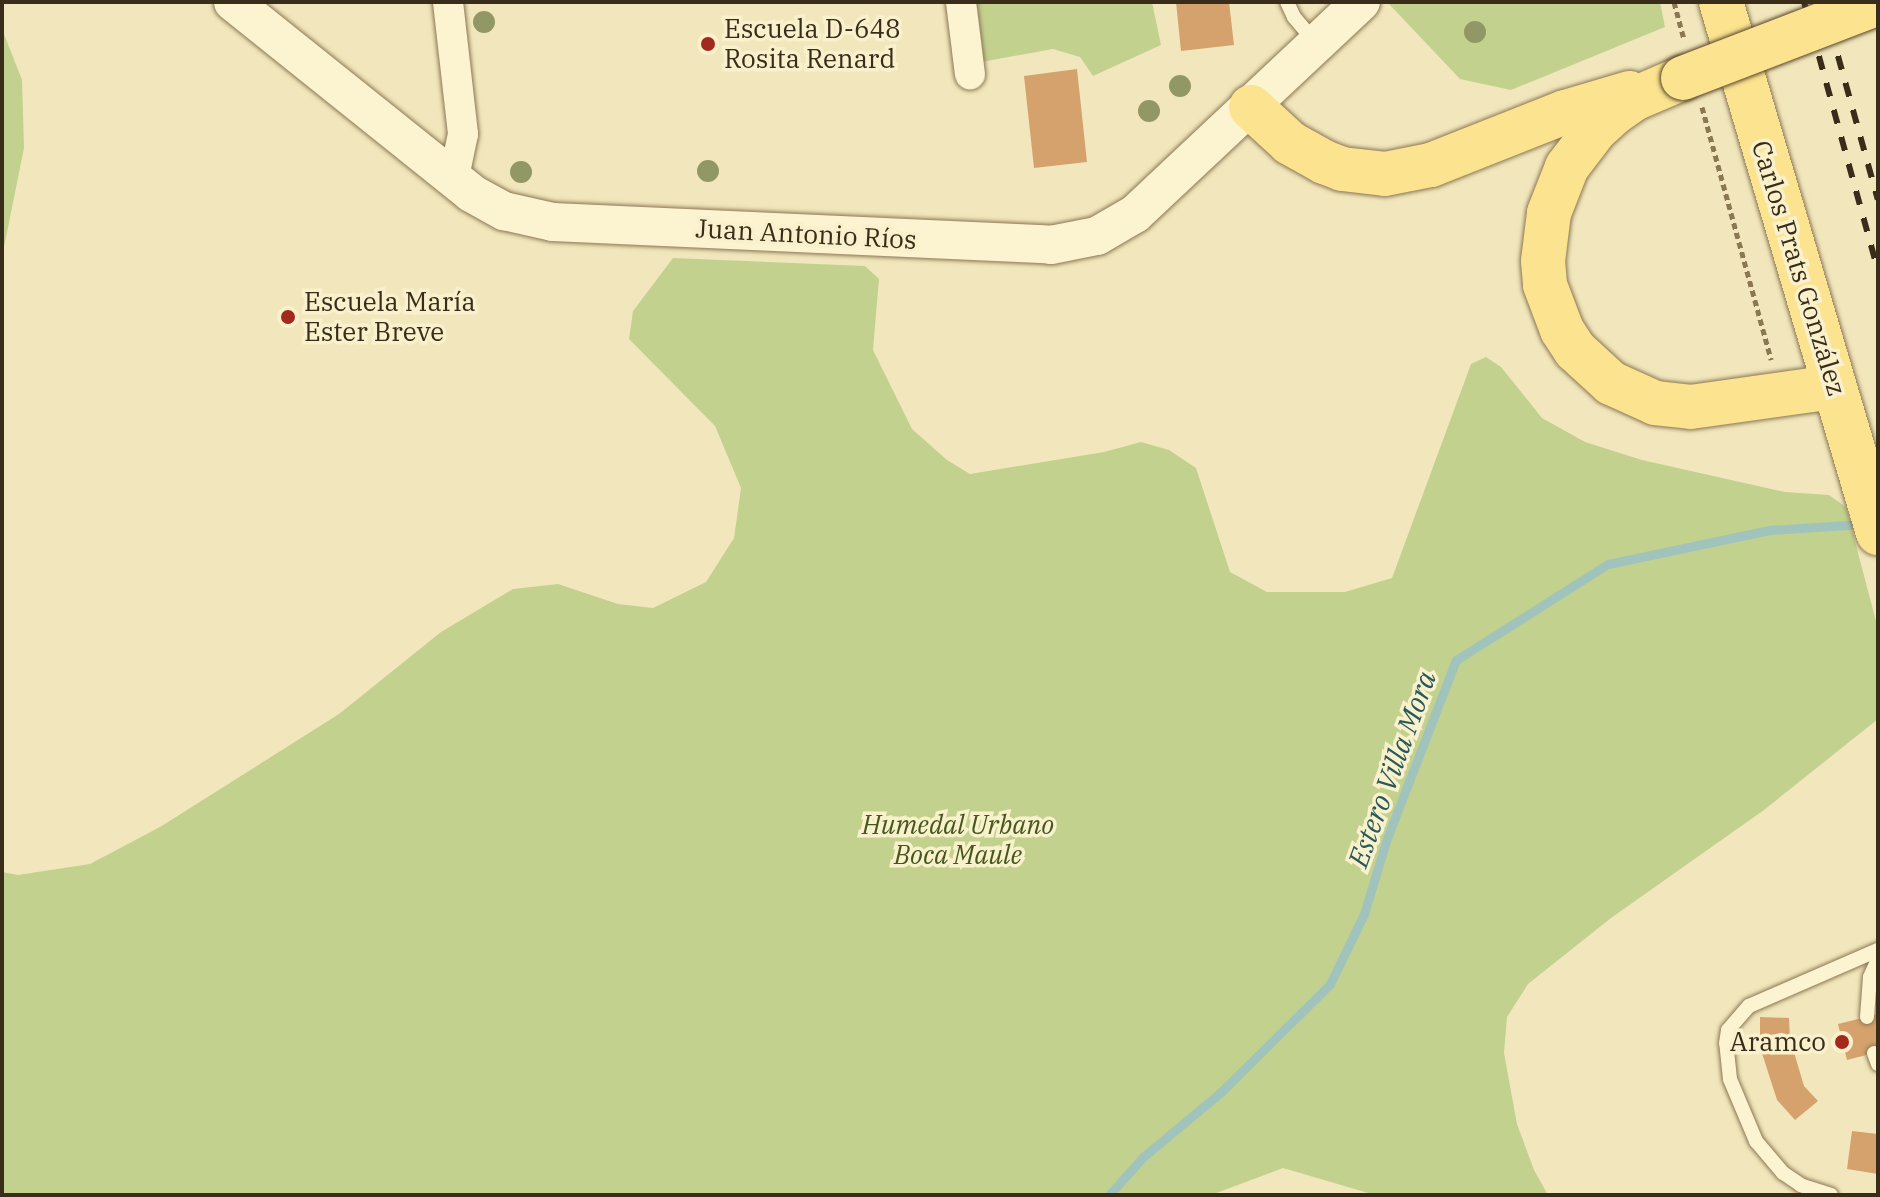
<!DOCTYPE html>
<html>
<head>
<meta charset="utf-8">
<style>
  body { margin:0 }
  #map { position:relative; width:1880px; height:1197px; overflow:hidden; background:#f2e7bc; font-family:"IBM Plex Serif",serif }
  div>[style] { position:absolute }
  [style*='--x'] { left:calc(var(--x)*1px); top:calc(var(--y)*1px); width:calc(var(--w)*1px); rotate:calc(var(--a)*1deg) }
  .green>* { inset:0; background:#c3d18f }
  .stream>* { height:9px; margin:-4.5px; padding:0 4.5px; transform-origin:4.5px; border-radius:4.5px; background:#a0c3bc }
  .building>* { inset:0; background:#d5a26d }
  .path>* { height:5px; margin-top:-2.5px; transform-origin:0; background:repeating-linear-gradient(90deg,#8b7754 0 6px,transparent 0 10px) }
  .roads { filter:drop-shadow(0 0 2px #8b7754) drop-shadow(0 0 2px #8b7754) }
  .service>* { height:14px; margin:-7px; padding:0 7px; transform-origin:7px; border-radius:7px; background:#fcf3d0 }
  .minor>* { height:30px; margin:-15px; padding:0 15px; transform-origin:15px; border-radius:15px; background:#fcf3d0 }
  .tertiary>* { height:38px; margin:-19px; padding:0 19px; transform-origin:19px; border-radius:19px; background:#fcf3d0 }
  .primary>* { height:44px; margin:-22px; padding:0 22px; transform-origin:22px; border-radius:22px; background:#fbe38f }
  .rail>* { height:6px; margin-top:-3px; transform-origin:0; background:repeating-linear-gradient(90deg,#392c1a 0 14px,transparent 0 28px) }
  .bridges { filter:drop-shadow(0 0 2px #584329) drop-shadow(0 0 2px #584329) }
  .primary-bridge>* { height:44px; margin:-22px; padding:0 22px; transform-origin:22px; border-radius:22px; background:#fbe38f }
  .trees>* { width:22px; height:22px; margin:-11px; border-radius:50%; background:#929865 }
  .dots>* { width:22px; height:22px; translate:-50% -50%; box-sizing:border-box; border:4px solid #f9f0cc; border-radius:50% }
  span { translate:-50% -50%; white-space:nowrap; text-align:center; line-height:1.15; -webkit-text-stroke:7px #f9f0cc; paint-order:stroke }
  .poi-label { font-size:26px; color:#392c1a }
  .left { translate:0 -50%; text-align:left }
  .right { translate:-100% -50%; text-align:right }
  .street-label { font-size:26px; color:#392c1a }
  .park-label { font-size:26px; color:#44581e; font-style:italic }
  .water-label { font-size:28px; color:#28595a; font-style:italic }
  .frame { position:absolute; inset:0; border:4px solid #392c1a; pointer-events:none }
</style>
</head>
<body>
<div id="map">
  <div class="green">
    <i style="clip-path:polygon(968px 2px,1152px 2px,1161px 45px,1093px 76px,1080px 57px,1053px 49px,976px 63px)"></i>
    <i style="clip-path:polygon(1392px 2px,1660px 2px,1665px 27px,1511px 90px,1460px 79px,1389px 4px)"></i>
    <i style="clip-path:polygon(2px 29px,22px 80px,24px 148px,2px 257px)"></i>
    <i style="clip-path:polygon(673px 258px,865px 266px,879px 279px,873px 350px,912px 429px,947px 460px,970px 474px,1104px 452px,1141px 442px,1169px 450px,1196px 468px,1230px 572px,1267px 592px,1345px 592px,1392px 578px,1471px 364px,1486px 357px,1501px 367px,1542px 418px,1585px 442px,1642px 460px,1785px 492px,1829px 495px,1846px 507px,1878px 629px,1878px 719px,1764px 810px,1611px 918px,1528px 984px,1507px 1017px,1504px 1053px,1517px 1124px,1534px 1170px,1548px 1195px,1375px 1195px,1283px 1168px,1211px 1195px,2px 1195px,2px 872px,18px 875px,90px 864px,160px 827px,339px 714px,441px 632px,513px 589px,558px 584px,618px 604px,653px 608px,706px 582px,734px 538px,741px 488px,715px 426px,629px 339px,633px 311px)"></i>
  </div>
  <div class="stream">
    <i style="--x:1109;--y:1195;--w:51;--a:-48.2"></i>
    <i style="--x:1143;--y:1157;--w:102;--a:-39.8"></i>
    <i style="--x:1221;--y:1092;--w:153;--a:-44.7"></i>
    <i style="--x:1330;--y:984;--w:78;--a:-64.1"></i>
    <i style="--x:1364;--y:914;--w:76;--a:-73.2"></i>
    <i style="--x:1386;--y:841;--w:194;--a:-68.9"></i>
    <i style="--x:1456;--y:660;--w:180;--a:-32.3"></i>
    <i style="--x:1608;--y:564;--w:165;--a:-11.9"></i>
    <i style="--x:1769;--y:530;--w:94;--a:-3.7"></i>
  </div>
  <div class="building">
    <i style="clip-path:polygon(1176px 2px,1229px 2px,1234px 45px,1181px 51px)"></i>
    <i style="clip-path:polygon(1077px 69px,1087px 162px,1034px 168px,1024px 76px)"></i>
    <i style="clip-path:polygon(1878px 1014px,1878px 1052px,1847px 1060px,1838px 1024px)"></i>
    <i style="clip-path:polygon(1760px 1017px,1789px 1018px,1790px 1039px,1804px 1086px,1818px 1101px,1795px 1120px,1777px 1100px,1760px 1047px)"></i>
    <i style="clip-path:polygon(1852px 1131px,1878px 1134px,1878px 1174px,1847px 1169px)"></i>
  </div>
  <div class="path">
    <i style="--x:1674;--y:2;--w:39;--a:75"></i>
    <i style="--x:1702;--y:107;--w:262;--a:74.7"></i>
  </div>
  <div class="roads">
    <div class="service">
      <i style="--x:1287;--y:2;--w:17;--a:65"></i>
      <i style="--x:1294;--y:17;--w:35;--a:50"></i>
      <i style="--x:1867;--y:1017;--w:40;--a:-85.7"></i>
      <i style="--x:1870;--y:977;--w:20;--a:-66"></i>
      <i style="--x:1874;--y:1053;--w:12;--a:70"></i>
      <i style="--x:1831;--y:1195;--w:32;--a:-162"></i>
      <i style="--x:1801;--y:1185;--w:22;--a:-146"></i>
      <i style="--x:1783;--y:1173;--w:42;--a:-130.2"></i>
      <i style="--x:1756;--y:1141;--w:67;--a:-112.8"></i>
      <i style="--x:1730;--y:1079;--w:36;--a:-96"></i>
      <i style="--x:1726;--y:1043;--w:13;--a:-81"></i>
      <i style="--x:1728;--y:1030;--w:32;--a:-49"></i>
      <i style="--x:1749;--y:1006;--w:141;--a:-23.5"></i>
    </div>
    <div class="minor">
      <i style="--x:448;--y:2;--w:133;--a:83.5"></i>
      <i style="--x:463;--y:134;--w:44;--a:101.8"></i>
      <i style="--x:961;--y:2;--w:73;--a:82.9"></i>
    </div>
    <div class="tertiary">
      <i style="--x:233;--y:2;--w:305;--a:38.7"></i>
      <i style="--x:471;--y:193;--w:38;--a:29"></i>
      <i style="--x:504;--y:211;--w:50;--a:12.7"></i>
      <i style="--x:553;--y:222;--w:499;--a:2.6"></i>
      <i style="--x:1051;--y:245;--w:47;--a:-11.1"></i>
      <i style="--x:1097;--y:236;--w:44;--a:-30.1"></i>
      <i style="--x:1135;--y:214;--w:310;--a:-43.2"></i>
    </div>
    <div class="primary">
      <i style="--x:1721;--y:2;--w:554;--a:73.53"></i>
      <i style="--x:1683;--y:78;--w:53;--a:156.8"></i>
      <i style="--x:1634;--y:99;--w:24;--a:145"></i>
      <i style="--x:1614;--y:113;--w:24;--a:138"></i>
      <i style="--x:1596;--y:129;--w:48;--a:127.3"></i>
      <i style="--x:1567;--y:167;--w:49;--a:111.4"></i>
      <i style="--x:1549;--y:213;--w:48;--a:97.1"></i>
      <i style="--x:1543;--y:261;--w:24;--a:85"></i>
      <i style="--x:1545;--y:285;--w:48;--a:69.3"></i>
      <i style="--x:1562;--y:330;--w:24;--a:57"></i>
      <i style="--x:1575;--y:350;--w:49;--a:42.5"></i>
      <i style="--x:1611;--y:383;--w:48;--a:24.4"></i>
      <i style="--x:1655;--y:403;--w:36;--a:6"></i>
      <i style="--x:1691;--y:407;--w:144;--a:-8"></i>
      <i style="--x:1251;--y:107;--w:53;--a:42.7"></i>
      <i style="--x:1290;--y:143;--w:39;--a:29"></i>
      <i style="--x:1324;--y:162;--w:19;--a:21"></i>
      <i style="--x:1342;--y:169;--w:43;--a:6.6"></i>
      <i style="--x:1385;--y:174;--w:47;--a:-11.1"></i>
      <i style="--x:1431;--y:165;--w:144;--a:-21.6"></i>
      <i style="--x:1565;--y:112;--w:67;--a:-16.5"></i>
    </div>
  </div>
  <div class="rail">
    <i style="--x:1804;--y:2;--w:278;--a:74.6"></i>
    <i style="--x:1823;--y:2;--w:205;--a:74.5"></i>
  </div>
  <div class="bridges">
    <div class="primary-bridge">
      <i style="--x:1683;--y:78;--w:209;--a:-21"></i>
    </div>
  </div>
  <div class="trees">
    <i style="left:484px;top:22px"></i>
    <i style="left:1475px;top:32px"></i>
    <i style="left:1180px;top:86px"></i>
    <i style="left:1149px;top:111px"></i>
    <i style="left:708px;top:171px"></i>
    <i style="left:521px;top:172px"></i>
  </div>
  <div class="dots">
    <i style="left:708px;top:44px;background:#a1291d"></i>
    <i style="left:288px;top:317px;background:#a1291d"></i>
    <i style="left:1842px;top:1042px;background:#a1291d"></i>
  </div>
  <div class="poi-label">
    <span class="left" style="left:724px;top:44px">Escuela D-648<br>Rosita Renard</span>
    <span class="left" style="left:304px;top:317px">Escuela María<br>Ester Breve</span>
    <span class="right" style="left:1826px;top:1042px">Aramco</span>
  </div>
  <div class="street-label">
    <span style="left:806px;top:234px;rotate:3deg">Juan Antonio Ríos</span>
    <span style="left:1799px;top:268px;rotate:73deg">Carlos Prats González</span>
  </div>
  <div class="park-label">
    <span style="left:958px;top:840px">Humedal Urbano<br>Boca Maule</span>
  </div>
  <div class="water-label">
    <span style="left:1392px;top:769px;rotate:-70deg">Estero Villa Mora</span>
  </div>
  <div class="frame"></div>
</div>
</body>
</html>
